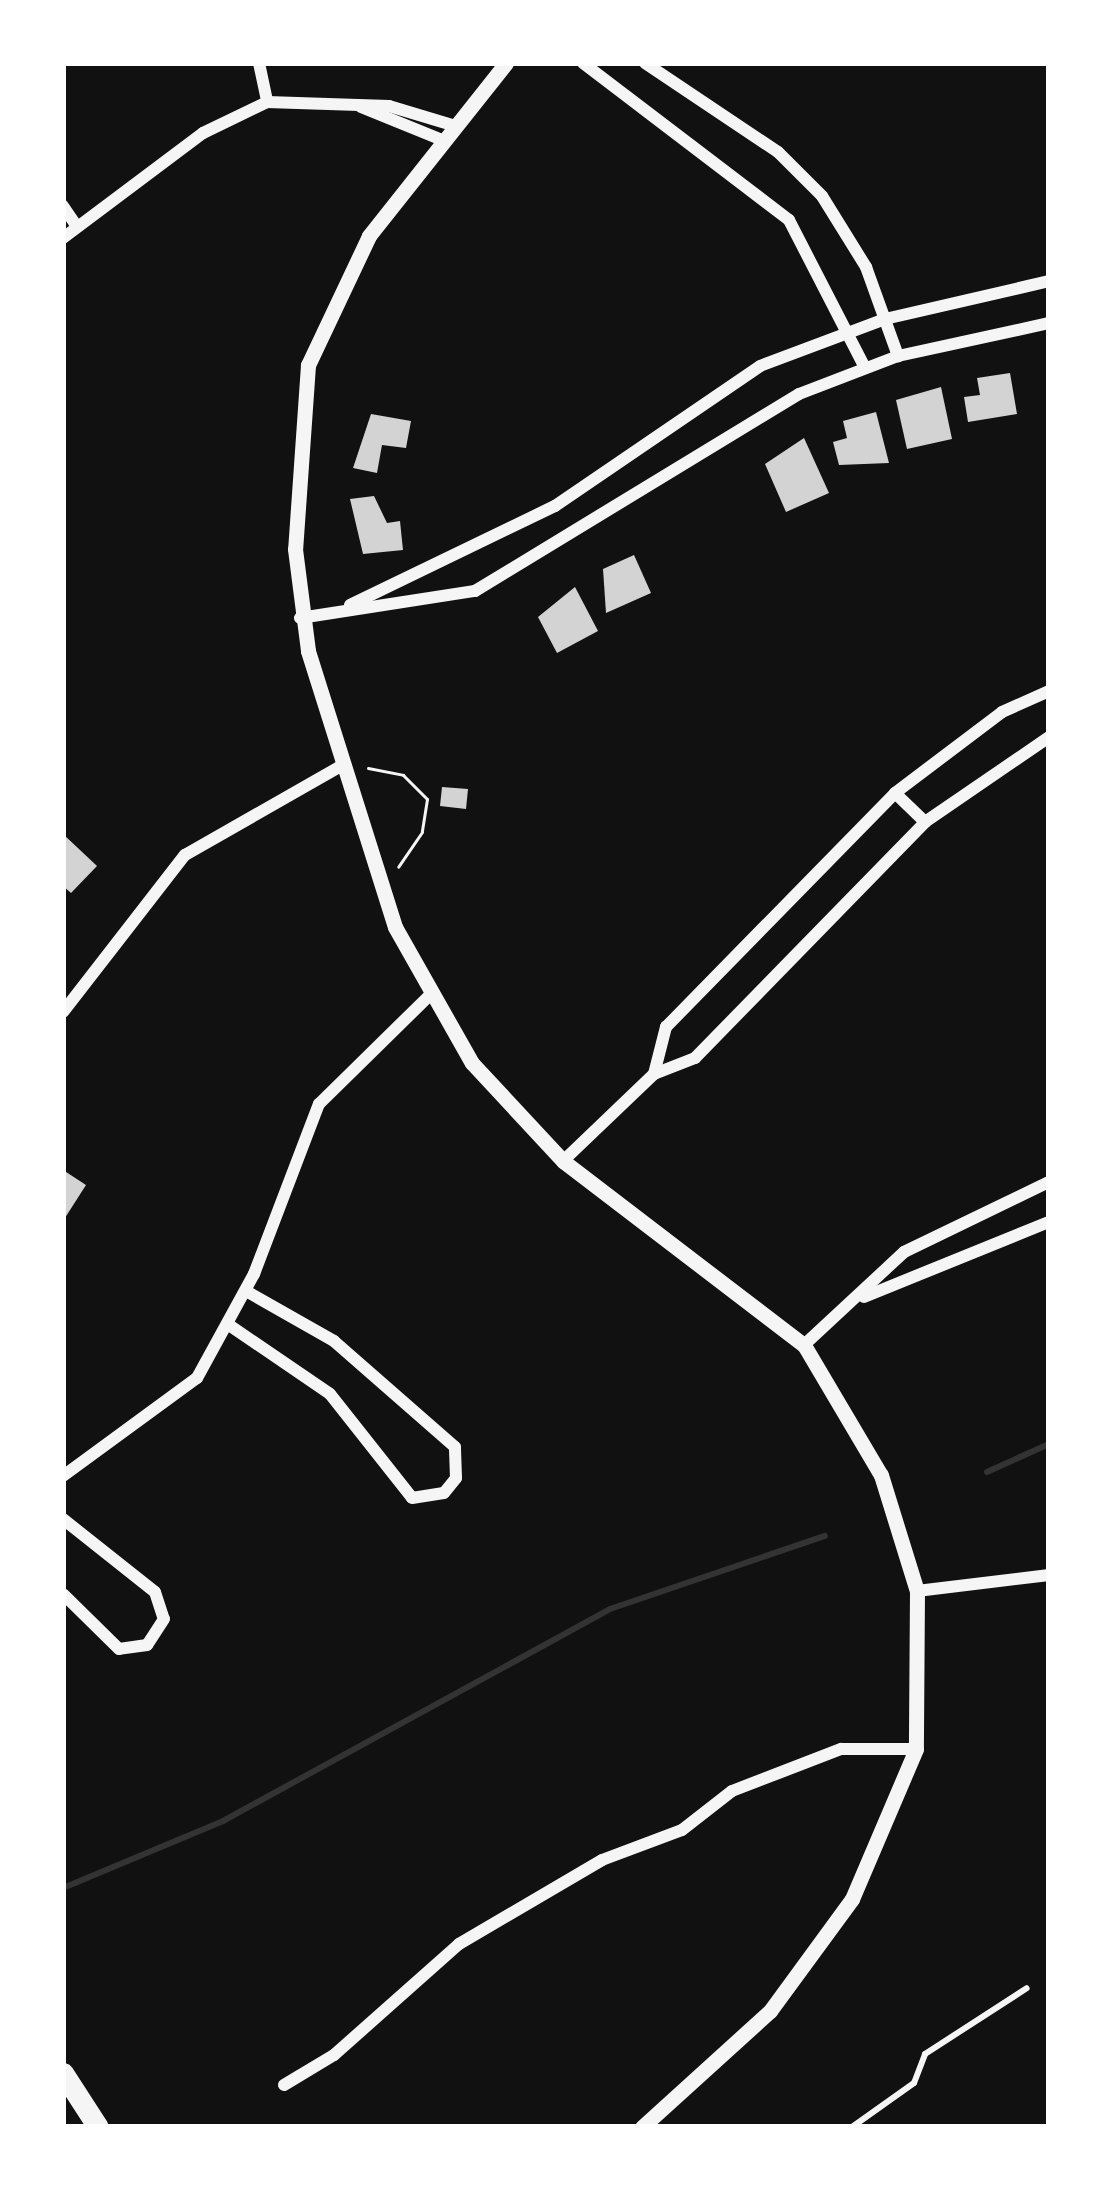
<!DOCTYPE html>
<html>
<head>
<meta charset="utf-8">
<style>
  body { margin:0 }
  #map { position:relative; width:1112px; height:2190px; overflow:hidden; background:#111; font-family:Poppins,sans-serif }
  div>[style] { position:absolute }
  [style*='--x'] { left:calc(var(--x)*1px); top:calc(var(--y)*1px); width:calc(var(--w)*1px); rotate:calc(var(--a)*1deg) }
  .stream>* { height:6px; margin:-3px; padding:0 3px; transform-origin:3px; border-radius:3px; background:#333 }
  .building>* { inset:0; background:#d3d3d3 }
  .path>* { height:3px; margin:-1.5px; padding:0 1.5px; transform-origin:1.5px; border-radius:1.5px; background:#f5f5f5 }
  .service>* { height:6px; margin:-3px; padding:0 3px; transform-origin:3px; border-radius:3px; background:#f5f5f5 }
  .minor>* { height:12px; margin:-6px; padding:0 6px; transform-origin:6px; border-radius:6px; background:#f5f5f5 }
  .tertiary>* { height:15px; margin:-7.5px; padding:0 7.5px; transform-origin:7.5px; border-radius:7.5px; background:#f5f5f5 }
  .primary>* { height:21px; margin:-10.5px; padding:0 10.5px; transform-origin:10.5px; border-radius:10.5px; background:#f5f5f5 }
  span { translate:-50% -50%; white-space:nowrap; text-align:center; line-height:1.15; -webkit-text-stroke:9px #fff; paint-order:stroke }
  .frame { position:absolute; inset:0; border:66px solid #fff; pointer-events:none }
</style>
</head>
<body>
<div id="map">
  <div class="stream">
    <i style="--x:987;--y:1472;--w:68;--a:-24.3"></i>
    <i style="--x:63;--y:1888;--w:173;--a:-22.7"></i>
    <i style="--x:223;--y:1821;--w:441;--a:-28.7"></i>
    <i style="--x:610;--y:1609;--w:227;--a:-18.8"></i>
  </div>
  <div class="building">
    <i style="clip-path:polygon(1010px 373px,1017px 414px,968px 422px,964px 397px,980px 395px,977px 378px)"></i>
    <i style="clip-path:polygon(941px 387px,952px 439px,907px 449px,896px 400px)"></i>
    <i style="clip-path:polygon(876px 412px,889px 463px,839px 465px,833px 442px,847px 438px,843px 421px)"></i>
    <i style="clip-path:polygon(371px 414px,411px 421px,406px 448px,382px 445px,377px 473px,353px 468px)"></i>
    <i style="clip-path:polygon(804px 438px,829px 493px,786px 512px,765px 464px)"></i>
    <i style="clip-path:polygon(374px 496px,387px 523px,400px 521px,403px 550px,363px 554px,350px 499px)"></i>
    <i style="clip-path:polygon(634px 555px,651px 593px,606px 613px,603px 569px)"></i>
    <i style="clip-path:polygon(575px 587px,598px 631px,557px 653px,538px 617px)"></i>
    <i style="clip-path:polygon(442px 787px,468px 789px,466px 809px,440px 806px)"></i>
    <i style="clip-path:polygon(63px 834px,97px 866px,71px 893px,63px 886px)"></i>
    <i style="clip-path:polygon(63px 1170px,86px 1185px,63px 1221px)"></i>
  </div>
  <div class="path">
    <i style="--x:368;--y:768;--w:36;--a:11"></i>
    <i style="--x:403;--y:775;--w:34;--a:45"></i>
    <i style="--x:427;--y:799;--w:33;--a:99"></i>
    <i style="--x:422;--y:832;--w:42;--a:124.4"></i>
  </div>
  <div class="service">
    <i style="--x:852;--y:2127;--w:76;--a:-35.4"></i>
    <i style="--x:914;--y:2083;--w:31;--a:-69"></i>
    <i style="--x:925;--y:2054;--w:121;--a:-32.9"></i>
  </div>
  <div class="minor">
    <i style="--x:259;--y:63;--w:40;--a:78"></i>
    <i style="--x:583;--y:63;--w:259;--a:37.3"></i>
    <i style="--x:789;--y:220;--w:164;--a:62.8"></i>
    <i style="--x:645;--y:63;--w:160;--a:33.8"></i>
    <i style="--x:778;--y:152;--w:62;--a:45"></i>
    <i style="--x:822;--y:196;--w:84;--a:58.2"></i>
    <i style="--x:866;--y:267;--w:95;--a:70.2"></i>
    <i style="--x:361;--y:107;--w:85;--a:22.1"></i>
    <i style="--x:63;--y:206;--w:25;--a:56"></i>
    <i style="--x:63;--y:238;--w:175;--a:-36.9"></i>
    <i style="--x:203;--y:133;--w:71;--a:-25.8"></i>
    <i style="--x:267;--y:102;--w:122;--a:1.9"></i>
    <i style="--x:389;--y:106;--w:66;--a:16.8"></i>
    <i style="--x:350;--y:605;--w:228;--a:-25.8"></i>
    <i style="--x:555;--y:506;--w:248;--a:-34.3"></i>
    <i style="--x:760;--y:366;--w:134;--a:-20.6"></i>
    <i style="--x:885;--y:319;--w:168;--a:-13"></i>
    <i style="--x:300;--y:618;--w:177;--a:-8.8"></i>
    <i style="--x:475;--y:591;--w:379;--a:-31.3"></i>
    <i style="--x:799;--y:394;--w:106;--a:-21"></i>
    <i style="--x:898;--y:356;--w:155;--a:-12.3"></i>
    <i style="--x:895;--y:793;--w:42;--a:44"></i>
    <i style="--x:63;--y:1012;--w:199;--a:-52.2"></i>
    <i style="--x:185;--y:855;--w:182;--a:-29.7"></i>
    <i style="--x:654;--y:1074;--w:49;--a:-75.7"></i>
    <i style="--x:666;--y:1027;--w:327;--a:-45.6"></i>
    <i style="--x:895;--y:793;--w:134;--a:-37.1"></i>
    <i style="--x:1002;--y:712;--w:51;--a:-24.1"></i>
    <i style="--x:563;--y:1161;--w:126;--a:-43.7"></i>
    <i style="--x:654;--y:1074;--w:44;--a:-21.3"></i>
    <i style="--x:695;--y:1058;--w:330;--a:-45.7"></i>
    <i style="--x:925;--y:822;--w:150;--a:-34.4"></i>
    <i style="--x:864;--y:1297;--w:200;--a:-22.1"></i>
    <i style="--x:229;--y:1325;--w:122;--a:34.3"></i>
    <i style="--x:330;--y:1394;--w:132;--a:51.7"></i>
    <i style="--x:412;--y:1498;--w:32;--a:-9"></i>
    <i style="--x:444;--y:1493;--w:19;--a:-51"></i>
    <i style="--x:456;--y:1478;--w:31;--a:-92"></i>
    <i style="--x:455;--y:1447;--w:161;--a:-138.8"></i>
    <i style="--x:334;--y:1341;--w:101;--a:-150.4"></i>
    <i style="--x:804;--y:1345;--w:137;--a:-42.9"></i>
    <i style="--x:904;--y:1252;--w:161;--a:-25.8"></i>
    <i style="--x:63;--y:1476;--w:166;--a:-36.2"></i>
    <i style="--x:197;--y:1378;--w:119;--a:-61.3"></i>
    <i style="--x:254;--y:1274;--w:182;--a:-69.1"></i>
    <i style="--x:319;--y:1104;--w:157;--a:-44.5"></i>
    <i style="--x:63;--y:1519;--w:117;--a:38.4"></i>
    <i style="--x:155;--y:1592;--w:28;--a:72"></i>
    <i style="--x:164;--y:1619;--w:31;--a:123"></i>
    <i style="--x:147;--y:1645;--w:28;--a:172"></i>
    <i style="--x:119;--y:1649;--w:78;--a:-135.5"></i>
    <i style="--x:917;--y:1591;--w:133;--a:-6.9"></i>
    <i style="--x:284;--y:2085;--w:58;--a:-31"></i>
    <i style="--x:334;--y:2055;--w:167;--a:-41.6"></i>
    <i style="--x:459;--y:1944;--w:166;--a:-30.4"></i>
    <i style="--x:602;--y:1860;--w:85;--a:-20.6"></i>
    <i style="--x:682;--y:1830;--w:63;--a:-38"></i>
    <i style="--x:732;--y:1791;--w:117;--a:-21.1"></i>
    <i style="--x:841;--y:1749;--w:75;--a:0"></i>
  </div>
  <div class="tertiary">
    <i style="--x:506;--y:63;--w:221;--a:128.4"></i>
    <i style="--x:369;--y:236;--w:143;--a:115.3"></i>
    <i style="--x:308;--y:365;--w:184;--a:94"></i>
    <i style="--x:295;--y:549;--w:103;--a:82.7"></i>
    <i style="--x:308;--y:651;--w:289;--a:72.5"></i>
    <i style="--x:395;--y:927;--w:156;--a:60.5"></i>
    <i style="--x:472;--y:1063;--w:134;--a:47.1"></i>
    <i style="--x:563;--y:1161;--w:303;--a:37.4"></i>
    <i style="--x:804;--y:1345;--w:151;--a:59.4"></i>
    <i style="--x:881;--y:1475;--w:121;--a:72.8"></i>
    <i style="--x:917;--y:1591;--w:158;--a:90.4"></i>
    <i style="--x:916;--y:1749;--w:163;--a:113.1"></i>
    <i style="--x:852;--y:1899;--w:139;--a:126.2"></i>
    <i style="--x:770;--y:2011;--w:173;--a:137.8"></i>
  </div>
  <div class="primary">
    <i style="--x:63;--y:2073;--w:64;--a:57.1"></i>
  </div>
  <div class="frame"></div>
</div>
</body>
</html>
